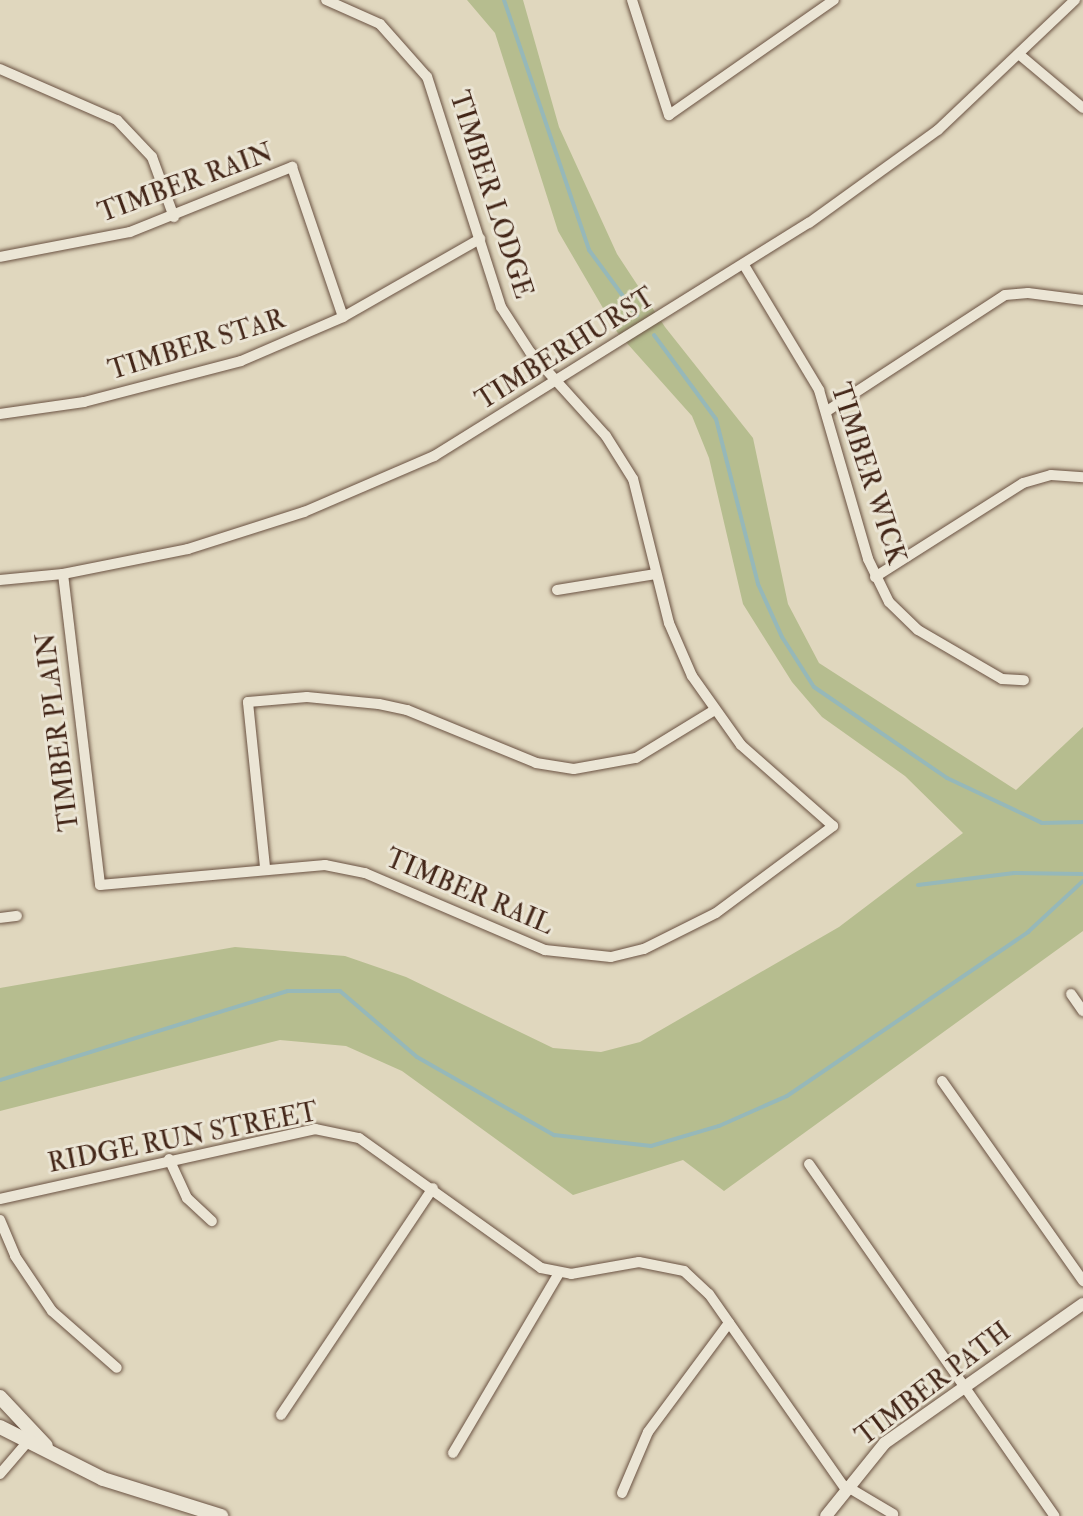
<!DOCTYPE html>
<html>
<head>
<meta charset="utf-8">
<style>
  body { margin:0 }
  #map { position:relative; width:1083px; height:1516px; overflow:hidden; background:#e0d7be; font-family:"IM FELL Double Pica",serif }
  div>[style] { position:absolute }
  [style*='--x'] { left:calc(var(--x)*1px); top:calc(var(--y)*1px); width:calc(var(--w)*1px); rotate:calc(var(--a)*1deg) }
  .green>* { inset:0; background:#b6bd8f }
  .stream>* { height:4px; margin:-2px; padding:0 2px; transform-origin:2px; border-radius:2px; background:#96b8b9 }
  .roads { filter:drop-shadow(0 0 2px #6a5242) drop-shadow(0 0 2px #6a5242) }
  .minor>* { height:10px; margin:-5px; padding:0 5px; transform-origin:5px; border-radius:5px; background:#ebe5d5 }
  .tertiary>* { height:12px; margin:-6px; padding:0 6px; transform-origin:6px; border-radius:6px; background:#ebe5d5 }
  .secondary>* { height:14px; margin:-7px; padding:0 7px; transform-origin:7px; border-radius:7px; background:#ebe5d5 }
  span { translate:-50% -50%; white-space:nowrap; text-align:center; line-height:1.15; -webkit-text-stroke:6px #ebe5d5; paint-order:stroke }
  .street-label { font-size:26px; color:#432618 }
</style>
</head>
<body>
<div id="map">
  <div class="green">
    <i style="clip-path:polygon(467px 0,523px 0,559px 127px,617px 254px,665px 327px,753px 438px,788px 604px,819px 663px,1016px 790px,1083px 727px,1083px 931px,724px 1191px,683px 1160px,573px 1195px,402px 1071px,346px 1046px,280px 1040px,0 1111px,0 988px,235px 947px,345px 956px,406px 977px,553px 1048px,601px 1052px,640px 1042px,839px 927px,963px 833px,905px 776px,822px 717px,792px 682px,743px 604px,709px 458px,692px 416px,617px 332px,558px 231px,495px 33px)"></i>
  </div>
  <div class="stream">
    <i style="--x:504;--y:0;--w:264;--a:71.2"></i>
    <i style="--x:589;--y:250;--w:81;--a:53.6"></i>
    <i style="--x:654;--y:335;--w:104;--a:53.6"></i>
    <i style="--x:716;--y:419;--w:170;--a:75.7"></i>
    <i style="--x:758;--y:584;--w:58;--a:65.6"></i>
    <i style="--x:782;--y:637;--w:59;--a:57.4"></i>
    <i style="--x:814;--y:687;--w:161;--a:34.4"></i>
    <i style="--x:947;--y:778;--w:105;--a:25.3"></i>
    <i style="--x:1042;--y:823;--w:41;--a:-1.4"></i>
    <i style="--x:918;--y:885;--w:97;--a:-7.1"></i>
    <i style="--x:1014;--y:873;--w:69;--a:0.8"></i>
    <i style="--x:0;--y:1080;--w:301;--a:-17.2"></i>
    <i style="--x:288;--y:991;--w:52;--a:0"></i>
    <i style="--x:340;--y:991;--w:101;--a:40.6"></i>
    <i style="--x:417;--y:1057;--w:158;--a:29.7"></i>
    <i style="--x:554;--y:1135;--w:98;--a:6.5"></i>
    <i style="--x:651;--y:1146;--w:71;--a:-16.4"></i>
    <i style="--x:719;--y:1126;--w:74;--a:-23.8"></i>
    <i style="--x:787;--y:1096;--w:292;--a:-34.2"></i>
    <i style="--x:1028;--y:932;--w:75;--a:-42.8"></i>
  </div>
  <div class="roads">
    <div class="minor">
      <i style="--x:632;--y:0;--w:121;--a:72.2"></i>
      <i style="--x:669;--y:115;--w:201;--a:-34.9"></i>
      <i style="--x:1021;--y:56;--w:81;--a:40"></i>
      <i style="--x:0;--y:69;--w:128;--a:23.6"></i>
      <i style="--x:117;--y:120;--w:51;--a:46.6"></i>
      <i style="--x:152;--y:157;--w:64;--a:69.9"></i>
      <i style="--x:0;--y:257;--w:132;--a:-10.9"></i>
      <i style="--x:130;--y:232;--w:175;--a:-21.9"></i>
      <i style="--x:292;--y:167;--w:158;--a:71.2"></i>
      <i style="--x:744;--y:265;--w:146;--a:59"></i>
      <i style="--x:819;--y:390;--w:176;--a:73.8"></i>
      <i style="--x:868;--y:559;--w:48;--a:64"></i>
      <i style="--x:889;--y:602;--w:40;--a:44"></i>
      <i style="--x:918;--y:630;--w:97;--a:30.3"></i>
      <i style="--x:1002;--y:679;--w:22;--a:3"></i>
      <i style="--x:827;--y:411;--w:212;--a:-33.1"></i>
      <i style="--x:1005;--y:295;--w:23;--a:-5"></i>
      <i style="--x:1028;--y:293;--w:55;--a:7.3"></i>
      <i style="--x:0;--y:414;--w:85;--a:-8.1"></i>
      <i style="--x:84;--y:402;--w:162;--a:-14.6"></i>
      <i style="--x:241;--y:361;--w:111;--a:-23.3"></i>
      <i style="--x:343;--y:317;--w:158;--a:-29.7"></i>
      <i style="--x:63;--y:574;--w:313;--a:83.2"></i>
      <i style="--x:100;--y:885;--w:226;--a:-5.1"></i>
      <i style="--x:325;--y:865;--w:41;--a:11.3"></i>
      <i style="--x:365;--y:873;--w:196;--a:23.2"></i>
      <i style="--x:545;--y:950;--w:66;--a:6.1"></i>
      <i style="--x:611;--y:957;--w:34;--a:-14"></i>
      <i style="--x:644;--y:949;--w:80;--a:-26.6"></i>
      <i style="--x:716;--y:913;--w:146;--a:-36.6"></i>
      <i style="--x:833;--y:826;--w:123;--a:-138.6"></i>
      <i style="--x:741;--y:745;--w:85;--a:-125.4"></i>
      <i style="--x:692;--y:676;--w:58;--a:-113.5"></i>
      <i style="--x:669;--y:623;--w:148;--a:-104"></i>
      <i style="--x:633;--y:479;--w:51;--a:-122.1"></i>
      <i style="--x:606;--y:436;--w:113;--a:-132.1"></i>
      <i style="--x:530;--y:352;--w:54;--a:-122.8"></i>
      <i style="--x:501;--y:307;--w:242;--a:-107.8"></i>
      <i style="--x:427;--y:77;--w:71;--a:-131.6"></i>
      <i style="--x:380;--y:24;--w:59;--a:-156"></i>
      <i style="--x:875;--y:577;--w:175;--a:-32.4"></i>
      <i style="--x:1023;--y:483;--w:29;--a:-16"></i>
      <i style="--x:1051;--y:475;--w:32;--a:4"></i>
      <i style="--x:0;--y:580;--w:63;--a:-5.4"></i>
      <i style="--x:63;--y:574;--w:127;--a:-11.3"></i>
      <i style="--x:188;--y:549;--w:122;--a:-17.7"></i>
      <i style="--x:304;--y:512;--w:142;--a:-23.3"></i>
      <i style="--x:434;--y:456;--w:441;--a:-31.9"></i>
      <i style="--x:809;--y:223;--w:159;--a:-35.8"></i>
      <i style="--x:938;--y:130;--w:189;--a:-43.5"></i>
      <i style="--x:557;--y:590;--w:100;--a:-9.2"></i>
      <i style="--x:265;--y:867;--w:166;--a:-95.9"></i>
      <i style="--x:248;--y:702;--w:59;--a:-4.8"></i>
      <i style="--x:307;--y:697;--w:72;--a:5.6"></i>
      <i style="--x:379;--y:704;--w:29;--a:12"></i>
      <i style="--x:407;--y:710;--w:139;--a:22.3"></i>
      <i style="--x:536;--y:763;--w:38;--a:9"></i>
      <i style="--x:574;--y:769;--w:63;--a:-10.1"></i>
      <i style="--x:636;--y:758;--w:90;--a:-31.4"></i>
      <i style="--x:0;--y:918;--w:17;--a:-7"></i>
      <i style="--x:1071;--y:994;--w:21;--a:55"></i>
      <i style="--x:942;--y:1081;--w:245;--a:54.8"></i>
      <i style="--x:169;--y:1159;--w:43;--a:65.2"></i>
      <i style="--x:187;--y:1198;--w:34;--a:43"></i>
      <i style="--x:809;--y:1164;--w:429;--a:55.1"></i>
      <i style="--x:0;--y:1199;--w:323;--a:-12.5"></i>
      <i style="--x:315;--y:1129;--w:45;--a:11.6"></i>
      <i style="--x:359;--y:1138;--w:224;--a:35.5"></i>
      <i style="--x:541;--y:1268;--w:31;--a:11"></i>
      <i style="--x:571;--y:1274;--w:69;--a:-10"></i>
      <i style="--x:639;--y:1262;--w:46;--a:11.3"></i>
      <i style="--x:684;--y:1271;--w:34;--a:43"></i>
      <i style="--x:709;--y:1294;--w:237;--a:55"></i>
      <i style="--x:0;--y:1220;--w:39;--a:67"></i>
      <i style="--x:15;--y:1256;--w:66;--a:56.1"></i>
      <i style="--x:52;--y:1311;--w:86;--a:41.2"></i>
      <i style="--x:281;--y:1415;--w:273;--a:-56.2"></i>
      <i style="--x:453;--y:1453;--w:209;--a:-59.5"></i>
      <i style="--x:0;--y:1474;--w:48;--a:-49.3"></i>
      <i style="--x:846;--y:1486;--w:55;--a:30.8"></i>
      <i style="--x:622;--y:1493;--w:66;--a:-66.9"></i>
      <i style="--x:648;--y:1432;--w:136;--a:-53.4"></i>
    </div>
    <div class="tertiary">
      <i style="--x:826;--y:1516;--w:94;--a:-51.1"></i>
      <i style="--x:885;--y:1443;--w:242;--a:-35.1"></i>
    </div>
    <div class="secondary">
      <i style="--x:0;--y:1397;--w:67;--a:46.8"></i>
      <i style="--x:0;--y:1427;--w:115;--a:26.8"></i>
      <i style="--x:103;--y:1479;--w:124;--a:17.4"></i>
    </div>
  </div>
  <div class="street-label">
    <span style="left:186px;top:184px;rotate:-20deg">TIMBER RAIN</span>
    <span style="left:490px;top:195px;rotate:72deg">TIMBER LODGE</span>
    <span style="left:197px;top:346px;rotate:-17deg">TIMBER STAR</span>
    <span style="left:566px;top:350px;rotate:-32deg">TIMBERHURST</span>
    <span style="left:867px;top:474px;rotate:72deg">TIMBER WICK</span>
    <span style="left:59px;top:732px;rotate:-97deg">TIMBER PLAIN</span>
    <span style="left:469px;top:893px;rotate:23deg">TIMBER RAIL</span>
    <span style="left:183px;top:1139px;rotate:-11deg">RIDGE RUN STREET</span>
    <span style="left:934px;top:1385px;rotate:-37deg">TIMBER PATH</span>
  </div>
</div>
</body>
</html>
